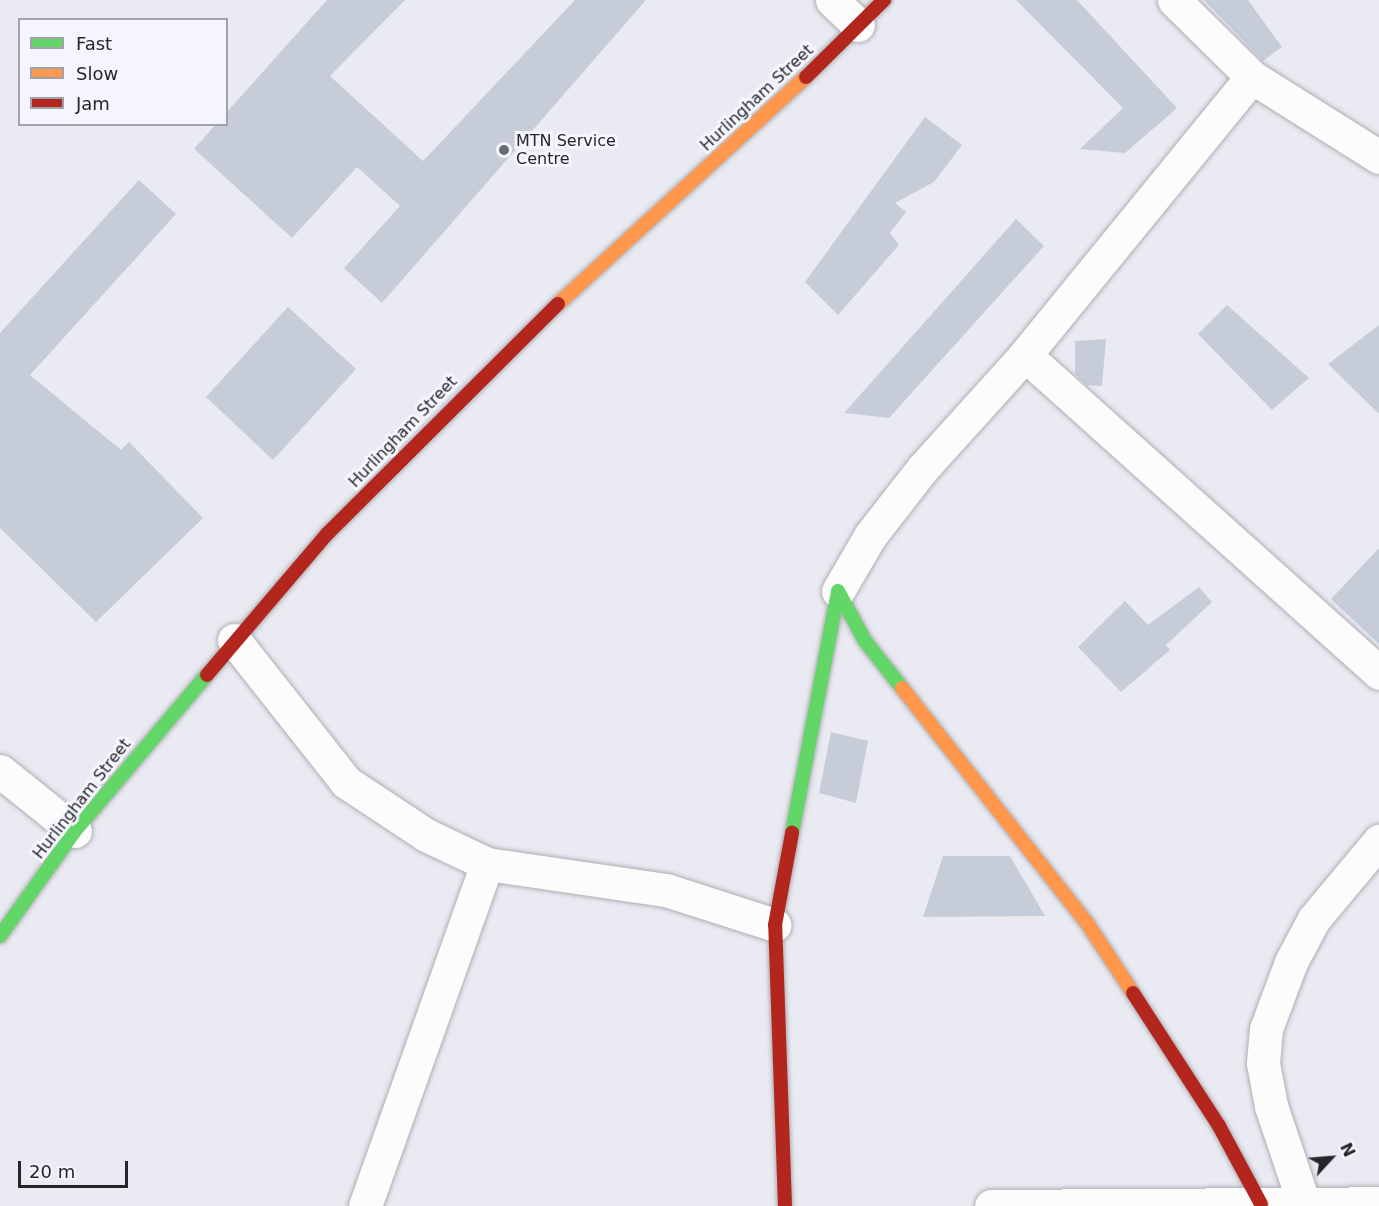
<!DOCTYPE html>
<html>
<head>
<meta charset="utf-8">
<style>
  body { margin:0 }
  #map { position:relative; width:1379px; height:1206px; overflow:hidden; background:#eaeaf2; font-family:"DejaVu Sans",sans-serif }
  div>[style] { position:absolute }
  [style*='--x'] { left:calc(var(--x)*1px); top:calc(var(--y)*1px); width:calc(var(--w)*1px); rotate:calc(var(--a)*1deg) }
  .building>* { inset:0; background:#c6cdd9 }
  .roads { filter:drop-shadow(0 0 2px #aeaeb4) drop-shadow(0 0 2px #aeaeb4) }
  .street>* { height:33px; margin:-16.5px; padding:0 16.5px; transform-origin:16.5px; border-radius:16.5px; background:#fcfcfd }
  .fast>* { height:14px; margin:-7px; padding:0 7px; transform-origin:7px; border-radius:7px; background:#63d668 }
  .slow>* { height:14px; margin:-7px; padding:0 7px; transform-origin:7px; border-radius:7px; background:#ff974d }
  .jam>* { height:14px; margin:-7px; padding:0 7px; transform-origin:7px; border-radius:7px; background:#b3261e }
  .dots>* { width:16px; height:16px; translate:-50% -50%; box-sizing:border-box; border:3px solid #f4f5fd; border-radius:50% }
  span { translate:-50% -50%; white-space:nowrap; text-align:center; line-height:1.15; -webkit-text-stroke:6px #f4f5fd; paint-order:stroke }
  .street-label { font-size:16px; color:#25252b }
  .poi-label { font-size:16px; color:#25252b }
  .left { translate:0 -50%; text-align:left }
  .legend { position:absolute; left:18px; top:18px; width:210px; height:108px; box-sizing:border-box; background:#f4f5fd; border:2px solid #a1a2a9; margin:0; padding:8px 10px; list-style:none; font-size:18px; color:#25252b }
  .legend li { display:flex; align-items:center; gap:12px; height:30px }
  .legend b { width:30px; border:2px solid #a1a2a9 }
  .north { position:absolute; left:1301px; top:1128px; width:60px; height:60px; -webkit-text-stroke:4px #f4f5fd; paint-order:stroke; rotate:64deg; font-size:16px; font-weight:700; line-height:24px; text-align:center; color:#25252b }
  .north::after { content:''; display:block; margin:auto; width:21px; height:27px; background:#25252b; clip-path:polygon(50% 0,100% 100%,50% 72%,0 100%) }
  .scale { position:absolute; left:18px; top:1161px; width:110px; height:27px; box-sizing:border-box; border:3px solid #25252b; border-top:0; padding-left:8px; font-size:18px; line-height:21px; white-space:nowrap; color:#25252b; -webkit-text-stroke:4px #f4f5fd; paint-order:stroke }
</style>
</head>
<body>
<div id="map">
  <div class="building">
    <i style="clip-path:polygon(327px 0,405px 0,330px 76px,423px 161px,575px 0,646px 0,382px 303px,344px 268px,400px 206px,357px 167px,292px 238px,194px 149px,216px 124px,226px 124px,226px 113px)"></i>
    <i style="clip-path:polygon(1016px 0,1077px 0,1177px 108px,1125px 153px,1080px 149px,1123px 108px)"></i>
    <i style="clip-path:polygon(1204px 0,1248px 0,1282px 47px,1263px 61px)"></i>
    <i style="clip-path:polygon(925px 117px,962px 145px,934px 182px,895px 203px,906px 212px,890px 233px,899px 245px,838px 315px,805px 282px)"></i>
    <i style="clip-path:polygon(139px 180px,176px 214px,30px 375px,121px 450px,129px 442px,203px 518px,96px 622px,0 528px,0 333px)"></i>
    <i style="clip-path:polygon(1016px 219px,1044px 246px,889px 418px,844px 413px)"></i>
    <i style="clip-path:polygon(1227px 305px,1309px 378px,1272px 410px,1198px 334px)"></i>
    <i style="clip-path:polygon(288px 307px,356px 369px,273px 460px,206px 397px)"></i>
    <i style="clip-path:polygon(1379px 325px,1379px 414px,1328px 364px)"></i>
    <i style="clip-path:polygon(1106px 339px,1102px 386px,1087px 385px,1075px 374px,1075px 341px)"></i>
    <i style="clip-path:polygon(1379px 548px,1379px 644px,1331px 599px)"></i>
    <i style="clip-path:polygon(1199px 587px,1212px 602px,1166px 645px,1170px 650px,1121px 692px,1078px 647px,1125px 601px,1148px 625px)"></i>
    <i style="clip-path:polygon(831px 732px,868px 741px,856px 803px,819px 793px)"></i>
    <i style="clip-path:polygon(943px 856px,1010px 856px,1045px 916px,923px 917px)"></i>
  </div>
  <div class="roads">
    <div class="street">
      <i style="--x:832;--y:0;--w:36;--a:44"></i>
      <i style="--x:1174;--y:0;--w:110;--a:44.6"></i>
      <i style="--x:1252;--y:77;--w:150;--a:32.2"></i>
      <i style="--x:1025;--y:355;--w:476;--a:41.9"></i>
      <i style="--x:838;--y:591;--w:64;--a:-59.8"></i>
      <i style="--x:870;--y:536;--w:86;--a:-52.1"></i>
      <i style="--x:923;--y:468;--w:152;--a:-47.9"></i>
      <i style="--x:1025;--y:355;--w:359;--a:-50.8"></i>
      <i style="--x:234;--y:640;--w:181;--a:51.7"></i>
      <i style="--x:346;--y:782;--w:96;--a:33.5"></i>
      <i style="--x:426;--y:835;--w:68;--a:25.4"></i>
      <i style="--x:487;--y:864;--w:181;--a:8.3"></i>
      <i style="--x:666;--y:890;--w:114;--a:17.8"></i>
      <i style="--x:0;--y:771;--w:96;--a:38.7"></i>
      <i style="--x:1304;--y:1204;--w:103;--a:-108.6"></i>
      <i style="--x:1271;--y:1106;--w:44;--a:-100.5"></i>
      <i style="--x:1263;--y:1063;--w:34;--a:-85"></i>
      <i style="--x:1266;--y:1029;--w:72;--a:-69.5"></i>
      <i style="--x:1291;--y:962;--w:49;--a:-61.9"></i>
      <i style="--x:1314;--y:919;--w:102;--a:-50.2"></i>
      <i style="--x:365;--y:1206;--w:363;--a:-70.4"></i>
      <i style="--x:991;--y:1206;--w:388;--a:-0.4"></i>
    </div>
    <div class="fast">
      <i style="--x:792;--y:833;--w:246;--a:-79.2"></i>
      <i style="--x:838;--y:591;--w:57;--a:61.6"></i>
      <i style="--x:865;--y:641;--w:60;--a:51.8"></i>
      <i style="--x:0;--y:936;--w:129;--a:-54.5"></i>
      <i style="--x:75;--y:831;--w:204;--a:-49.8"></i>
    </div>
    <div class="slow">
      <i style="--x:558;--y:304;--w:336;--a:-42.5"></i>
      <i style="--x:902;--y:688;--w:299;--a:51.8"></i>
      <i style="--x:1087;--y:923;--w:84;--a:56.7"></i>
    </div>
    <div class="jam">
      <i style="--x:806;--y:77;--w:110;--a:-44.6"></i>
      <i style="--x:207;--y:675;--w:185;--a:-49.6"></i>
      <i style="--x:327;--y:534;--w:326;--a:-44.9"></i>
      <i style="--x:1133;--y:993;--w:158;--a:57.1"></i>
      <i style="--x:1219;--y:1126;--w:89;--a:61.7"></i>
      <i style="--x:785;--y:1206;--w:281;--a:-92"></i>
      <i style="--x:775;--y:925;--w:94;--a:-79.5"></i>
    </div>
  </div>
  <div class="dots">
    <i style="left:504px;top:150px;background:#6a6a71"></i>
  </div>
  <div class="street-label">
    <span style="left:757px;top:98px;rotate:-43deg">Hurlingham Street</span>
    <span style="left:403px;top:432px;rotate:-46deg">Hurlingham Street</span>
    <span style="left:82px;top:799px;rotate:-52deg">Hurlingham Street</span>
  </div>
  <div class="poi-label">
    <span class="left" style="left:516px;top:150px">MTN Service<br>Centre</span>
  </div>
  <ul class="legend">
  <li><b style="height:8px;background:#63d668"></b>Fast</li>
  <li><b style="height:8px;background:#ff974d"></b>Slow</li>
  <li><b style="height:8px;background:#b3261e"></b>Jam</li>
  </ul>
  <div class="north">N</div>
  <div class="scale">20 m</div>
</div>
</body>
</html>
